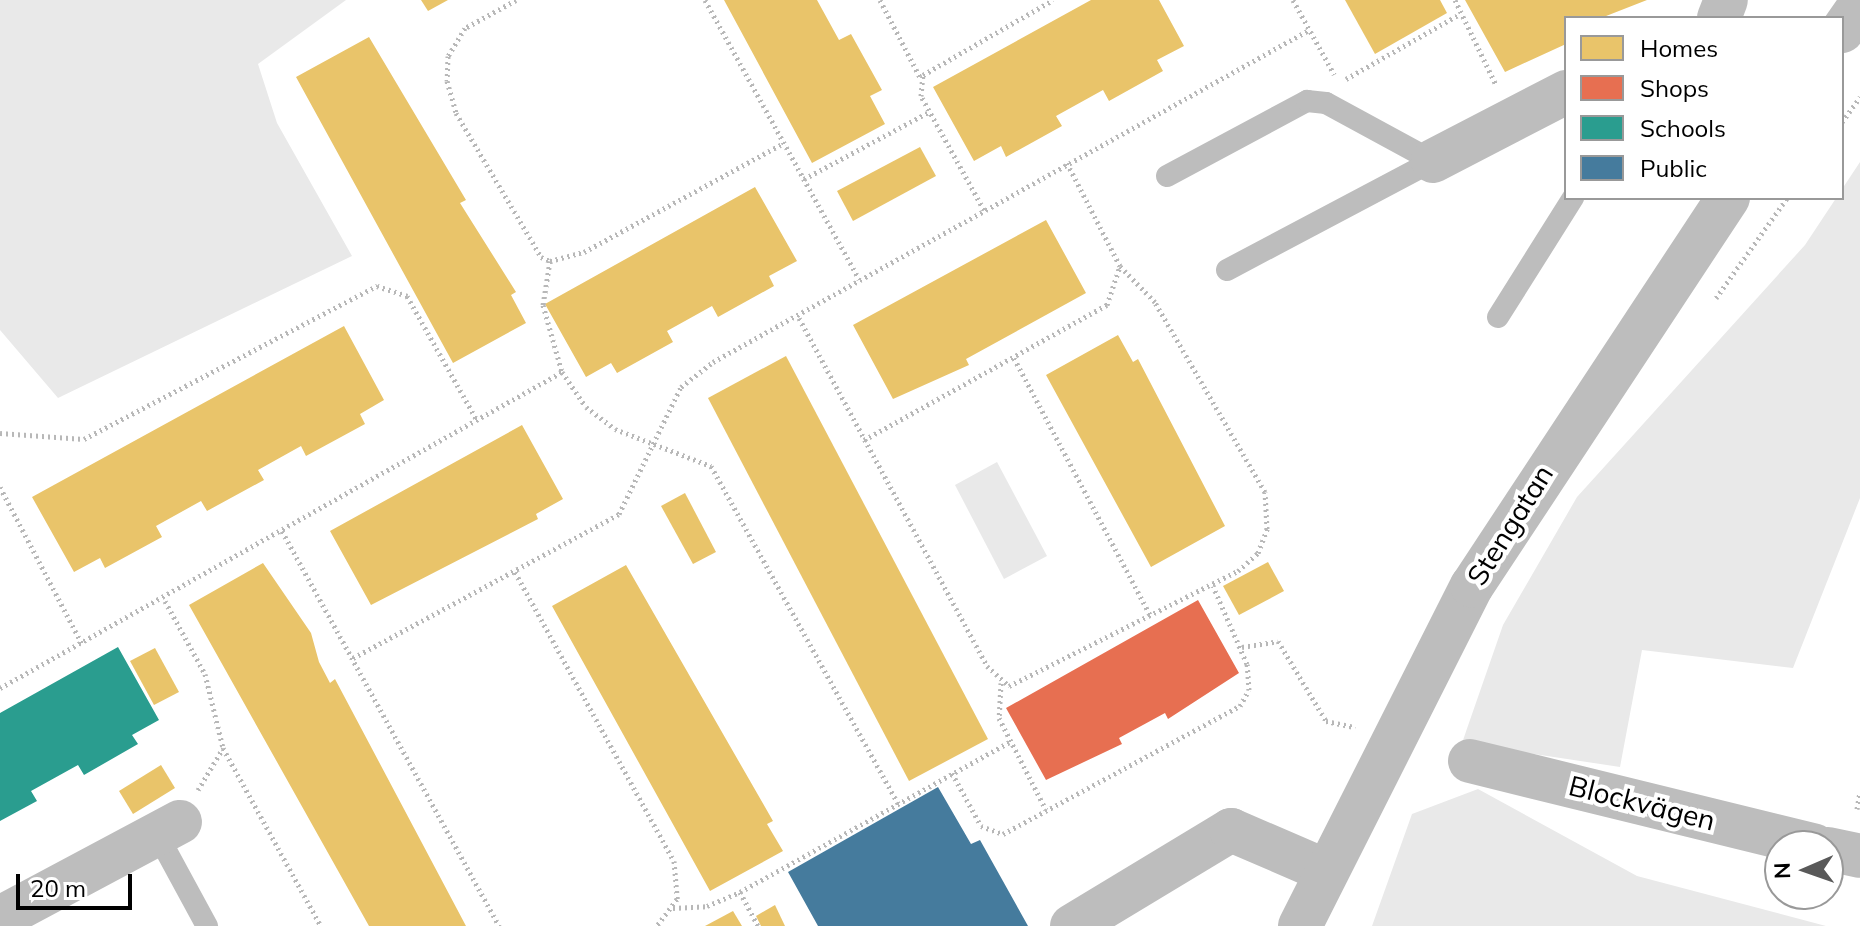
<!DOCTYPE html>
<html>
<head>
<meta charset="utf-8">
<style>
  body { margin:0 }
  #map { position:relative; width:1860px; height:926px; overflow:hidden; background:#fff; font-family:Mulish,sans-serif }
  div>[style] { position:absolute }
  [style*='--x'] { left:calc(var(--x)*1px); top:calc(var(--y)*1px); width:calc(var(--w)*1px); rotate:calc(var(--a)*1deg) }
  .green>* { inset:0; background:#e9e9e9 }
  .homes>* { inset:0; background:#e9c46a }
  .shops>* { inset:0; background:#e76f51 }
  .schools>* { inset:0; background:#2a9d8f }
  .public>* { inset:0; background:#457b9d }
  .path>* { height:5px; margin-top:-2.5px; transform-origin:0; background:repeating-linear-gradient(90deg,#b8b8b8 0 2px,transparent 0 6px) }
  .service>* { height:22px; margin:-11px; padding:0 11px; transform-origin:11px; border-radius:11px; background:#bdbdbd }
  .minor>* { height:44px; margin:-22px; padding:0 22px; transform-origin:22px; border-radius:22px; background:#bdbdbd }
  span { translate:-50% -50%; white-space:nowrap; text-align:center; line-height:1.15; -webkit-text-stroke:8px #fff; paint-order:stroke }
  .street-label { font-size:28px; color:#000 }
  .legend { position:absolute; left:1564px; top:16px; width:280px; height:184px; box-sizing:border-box; background:#fff; border:2px solid #999; margin:0; padding:10px 14px; list-style:none; font-size:24px; color:#000 }
  .legend li { display:flex; align-items:center; gap:16px; height:40px }
  .legend b { width:40px; border:2px solid #999 }
  .north { position:absolute; left:1764px; top:830px; width:80px; height:80px; box-sizing:border-box; background:#fff; border:2px solid #999; border-radius:50%; rotate:268deg; font-size:22px; font-weight:700; line-height:32px; text-align:center; color:#000 }
  .north::after { content:''; display:block; margin:auto; width:28px; height:36px; background:#595959; clip-path:polygon(50% 0,100% 100%,50% 72%,0 100%) }
  .scale { position:absolute; left:16px; top:874px; width:116px; height:36px; box-sizing:border-box; border:4px solid #000; border-top:0; padding-left:10px; font-size:24px; line-height:28px; white-space:nowrap; color:#000; -webkit-text-stroke:6px #fff; paint-order:stroke }
</style>
</head>
<body>
<div id="map">
  <div class="green">
    <i style="clip-path:polygon(0 0,346px 0,258px 64px,277px 123px,352px 256px,58px 398px,0 330px)"></i>
    <i style="clip-path:polygon(1860px 162px,1860px 498px,1793px 668px,1642px 650px,1620px 767px,1462px 743px,1503px 625px,1577px 497px,1805px 245px)"></i>
    <i style="clip-path:polygon(997px 462px,1047px 556px,1004px 579px,955px 485px)"></i>
    <i style="clip-path:polygon(1478px 789px,1637px 876px,1826px 926px,1372px 926px,1412px 814px)"></i>
  </div>
  <div class="homes">
    <i style="clip-path:polygon(421px 0,448px 0,428px 11px)"></i>
    <i style="clip-path:polygon(724px 0,817px 0,839px 40px,851px 34px,882px 90px,870px 96px,885px 124px,812px 163px)"></i>
    <i style="clip-path:polygon(1091px 0,1159px 0,1184px 46px,1157px 60px,1163px 71px,1109px 101px,1103px 90px,1056px 116px,1062px 126px,1006px 157px,1001px 146px,974px 161px,933px 87px)"></i>
    <i style="clip-path:polygon(1345px 0,1440px 0,1447px 13px,1375px 54px)"></i>
    <i style="clip-path:polygon(1465px 0,1647px 0,1601px 18px,1566px 18px,1566px 44px,1505px 72px)"></i>
    <i style="clip-path:polygon(369px 37px,466px 200px,460px 203px,516px 292px,511px 295px,526px 323px,453px 363px,296px 77px)"></i>
    <i style="clip-path:polygon(920px 147px,936px 176px,853px 221px,837px 191px)"></i>
    <i style="clip-path:polygon(755px 187px,797px 261px,769px 276px,774px 286px,718px 317px,712px 306px,667px 331px,673px 342px,617px 373px,611px 363px,586px 377px,545px 304px)"></i>
    <i style="clip-path:polygon(1046px 220px,1086px 293px,966px 359px,969px 365px,893px 399px,853px 325px)"></i>
    <i style="clip-path:polygon(344px 326px,384px 400px,360px 414px,365px 424px,306px 456px,301px 446px,258px 470px,264px 480px,207px 511px,201px 501px,156px 526px,162px 537px,105px 568px,100px 558px,74px 572px,32px 497px)"></i>
    <i style="clip-path:polygon(1118px 335px,1133px 362px,1138px 359px,1225px 526px,1151px 567px,1046px 375px)"></i>
    <i style="clip-path:polygon(786px 356px,988px 739px,909px 781px,708px 398px)"></i>
    <i style="clip-path:polygon(522px 425px,563px 499px,536px 514px,538px 519px,371px 605px,330px 531px)"></i>
    <i style="clip-path:polygon(685px 493px,716px 552px,693px 564px,661px 506px)"></i>
    <i style="clip-path:polygon(1268px 562px,1284px 591px,1239px 615px,1223px 586px)"></i>
    <i style="clip-path:polygon(263px 563px,311px 633px,319px 662px,330px 683px,335px 679px,466px 926px,369px 926px,189px 605px)"></i>
    <i style="clip-path:polygon(626px 565px,773px 821px,767px 824px,783px 851px,710px 891px,552px 606px)"></i>
    <i style="clip-path:polygon(155px 648px,179px 692px,154px 705px,130px 661px)"></i>
    <i style="clip-path:polygon(161px 765px,175px 788px,133px 814px,119px 791px)"></i>
    <i style="clip-path:polygon(775px 905px,785px 926px,761px 926px,756px 916px)"></i>
    <i style="clip-path:polygon(733px 911px,742px 926px,705px 926px)"></i>
  </div>
  <div class="shops">
    <i style="clip-path:polygon(1198px 600px,1239px 673px,1168px 719px,1165px 713px,1119px 738px,1122px 744px,1046px 780px,1006px 708px)"></i>
  </div>
  <div class="schools">
    <i style="clip-path:polygon(118px 647px,159px 720px,132px 735px,138px 744px,84px 775px,78px 765px,31px 791px,37px 801px,0 821px,0 713px)"></i>
  </div>
  <div class="public">
    <i style="clip-path:polygon(938px 787px,971px 844px,980px 840px,1028px 926px,818px 926px,788px 872px)"></i>
  </div>
  <div class="path">
    <i style="--x:516;--y:0;--w:58;--a:151.2"></i>
    <i style="--x:465;--y:28;--w:33;--a:121"></i>
    <i style="--x:448;--y:56;--w:25;--a:92"></i>
    <i style="--x:447;--y:81;--w:33;--a:74"></i>
    <i style="--x:456;--y:113;--w:167;--a:59.4"></i>
    <i style="--x:541;--y:257;--w:10;--a:24"></i>
    <i style="--x:550;--y:261;--w:35;--a:-15"></i>
    <i style="--x:584;--y:252;--w:228;--a:-28.6"></i>
    <i style="--x:705;--y:0;--w:319;--a:61.1"></i>
    <i style="--x:880;--y:0;--w:89;--a:62.6"></i>
    <i style="--x:1293;--y:0;--w:85;--a:61"></i>
    <i style="--x:1455;--y:0;--w:94;--a:64.2"></i>
    <i style="--x:1346;--y:79;--w:131;--a:-29.7"></i>
    <i style="--x:1842;--y:122;--w:31;--a:-54"></i>
    <i style="--x:804;--y:179;--w:142;--a:-28.2"></i>
    <i style="--x:984;--y:210;--w:130;--a:-118.9"></i>
    <i style="--x:921;--y:96;--w:21;--a:-85"></i>
    <i style="--x:923;--y:75;--w:150;--a:-30"></i>
    <i style="--x:550;--y:261;--w:45;--a:99"></i>
    <i style="--x:543;--y:305;--w:70;--a:74.2"></i>
    <i style="--x:562;--y:372;--w:42;--a:55.6"></i>
    <i style="--x:586;--y:407;--w:36;--a:37"></i>
    <i style="--x:615;--y:429;--w:103;--a:21.1"></i>
    <i style="--x:711;--y:466;--w:386;--a:61"></i>
    <i style="--x:1716;--y:298;--w:123;--a:-54.6"></i>
    <i style="--x:799;--y:318;--w:396;--a:61.6"></i>
    <i style="--x:987;--y:666;--w:30;--a:42"></i>
    <i style="--x:1009;--y:686;--w:256;--a:-26.7"></i>
    <i style="--x:1238;--y:571;--w:27;--a:-42"></i>
    <i style="--x:1258;--y:553;--w:26;--a:-69"></i>
    <i style="--x:1267;--y:529;--w:37;--a:-93"></i>
    <i style="--x:1265;--y:492;--w:220;--a:-120.1"></i>
    <i style="--x:1155;--y:302;--w:50;--a:-134.2"></i>
    <i style="--x:1014;--y:358;--w:293;--a:62.1"></i>
    <i style="--x:0;--y:433;--w:84;--a:4.1"></i>
    <i style="--x:84;--y:439;--w:331;--a:-27.6"></i>
    <i style="--x:377;--y:286;--w:32;--a:18"></i>
    <i style="--x:407;--y:296;--w:142;--a:60.6"></i>
    <i style="--x:864;--y:440;--w:278;--a:-29.1"></i>
    <i style="--x:1107;--y:305;--w:41;--a:-71.6"></i>
    <i style="--x:1120;--y:266;--w:116;--a:-117.2"></i>
    <i style="--x:0;--y:487;--w:177;--a:62.4"></i>
    <i style="--x:282;--y:531;--w:451;--a:61.2"></i>
    <i style="--x:515;--y:572;--w:330;--a:61.2"></i>
    <i style="--x:674;--y:861;--w:38;--a:85"></i>
    <i style="--x:677;--y:899;--w:34;--a:127"></i>
    <i style="--x:165;--y:601;--w:83;--a:61.3"></i>
    <i style="--x:205;--y:674;--w:76;--a:76.3"></i>
    <i style="--x:223;--y:748;--w:203;--a:61.2"></i>
    <i style="--x:1242;--y:647;--w:36;--a:-9"></i>
    <i style="--x:1278;--y:641;--w:93;--a:59"></i>
    <i style="--x:1326;--y:721;--w:30;--a:12"></i>
    <i style="--x:353;--y:658;--w:302;--a:-28.4"></i>
    <i style="--x:619;--y:514;--w:141;--a:-64"></i>
    <i style="--x:681;--y:387;--w:41;--a:-38"></i>
    <i style="--x:713;--y:362;--w:682;--a:-29.12"></i>
    <i style="--x:1001;--y:683;--w:35;--a:93"></i>
    <i style="--x:999;--y:718;--w:103;--a:62.9"></i>
    <i style="--x:0;--y:688;--w:645;--a:-29.35"></i>
    <i style="--x:952;--y:773;--w:60;--a:61.3"></i>
    <i style="--x:981;--y:826;--w:23;--a:20"></i>
    <i style="--x:1003;--y:834;--w:269;--a:-28.4"></i>
    <i style="--x:1240;--y:706;--w:18;--a:-61"></i>
    <i style="--x:1249;--y:690;--w:26;--a:-94"></i>
    <i style="--x:1247;--y:664;--w:85;--a:-113.6"></i>
    <i style="--x:198;--y:790;--w:49;--a:-59.2"></i>
    <i style="--x:1857;--y:809;--w:17;--a:-80"></i>
    <i style="--x:740;--y:892;--w:38;--a:62"></i>
    <i style="--x:673;--y:908;--w:34;--a:-3"></i>
    <i style="--x:707;--y:906;--w:36;--a:-23"></i>
    <i style="--x:740;--y:892;--w:308;--a:-29.1"></i>
  </div>
  <div class="service">
    <i style="--x:1167;--y:176;--w:159;--a:-28.2"></i>
    <i style="--x:1307;--y:101;--w:19;--a:6"></i>
    <i style="--x:1326;--y:103;--w:122;--a:28.5"></i>
    <i style="--x:1227;--y:270;--w:233;--a:-27.9"></i>
    <i style="--x:1498;--y:317;--w:141;--a:-57.8"></i>
    <i style="--x:157;--y:834;--w:105;--a:61.5"></i>
  </div>
  <div class="minor">
    <i style="--x:1719;--y:18;--w:19;--a:-69"></i>
    <i style="--x:1842;--y:31;--w:32;--a:-55"></i>
    <i style="--x:1433;--y:161;--w:150;--a:-27.4"></i>
    <i style="--x:1470;--y:761;--w:355;--a:13.8"></i>
    <i style="--x:1828;--y:849;--w:33;--a:12"></i>
    <i style="--x:0;--y:918;--w:204;--a:-28.1"></i>
    <i style="--x:1072;--y:926;--w:186;--a:-31.1"></i>
    <i style="--x:1231;--y:830;--w:103;--a:23.3"></i>
    <i style="--x:1300;--y:926;--w:381;--a:-63.2"></i>
    <i style="--x:1472;--y:586;--w:465;--a:-56.6"></i>
  </div>
  <div class="street-label">
    <span style="left:1510px;top:525px;rotate:-58deg">Stengatan</span>
    <span style="left:1642px;top:803px;rotate:14deg">Blockvägen</span>
  </div>
  <ul class="legend">
  <li><b style="height:22px;background:#e9c46a"></b>Homes</li>
  <li><b style="height:22px;background:#e76f51"></b>Shops</li>
  <li><b style="height:22px;background:#2a9d8f"></b>Schools</li>
  <li><b style="height:22px;background:#457b9d"></b>Public</li>
  </ul>
  <div class="north">N</div>
  <div class="scale">20 m</div>
</div>
</body>
</html>
